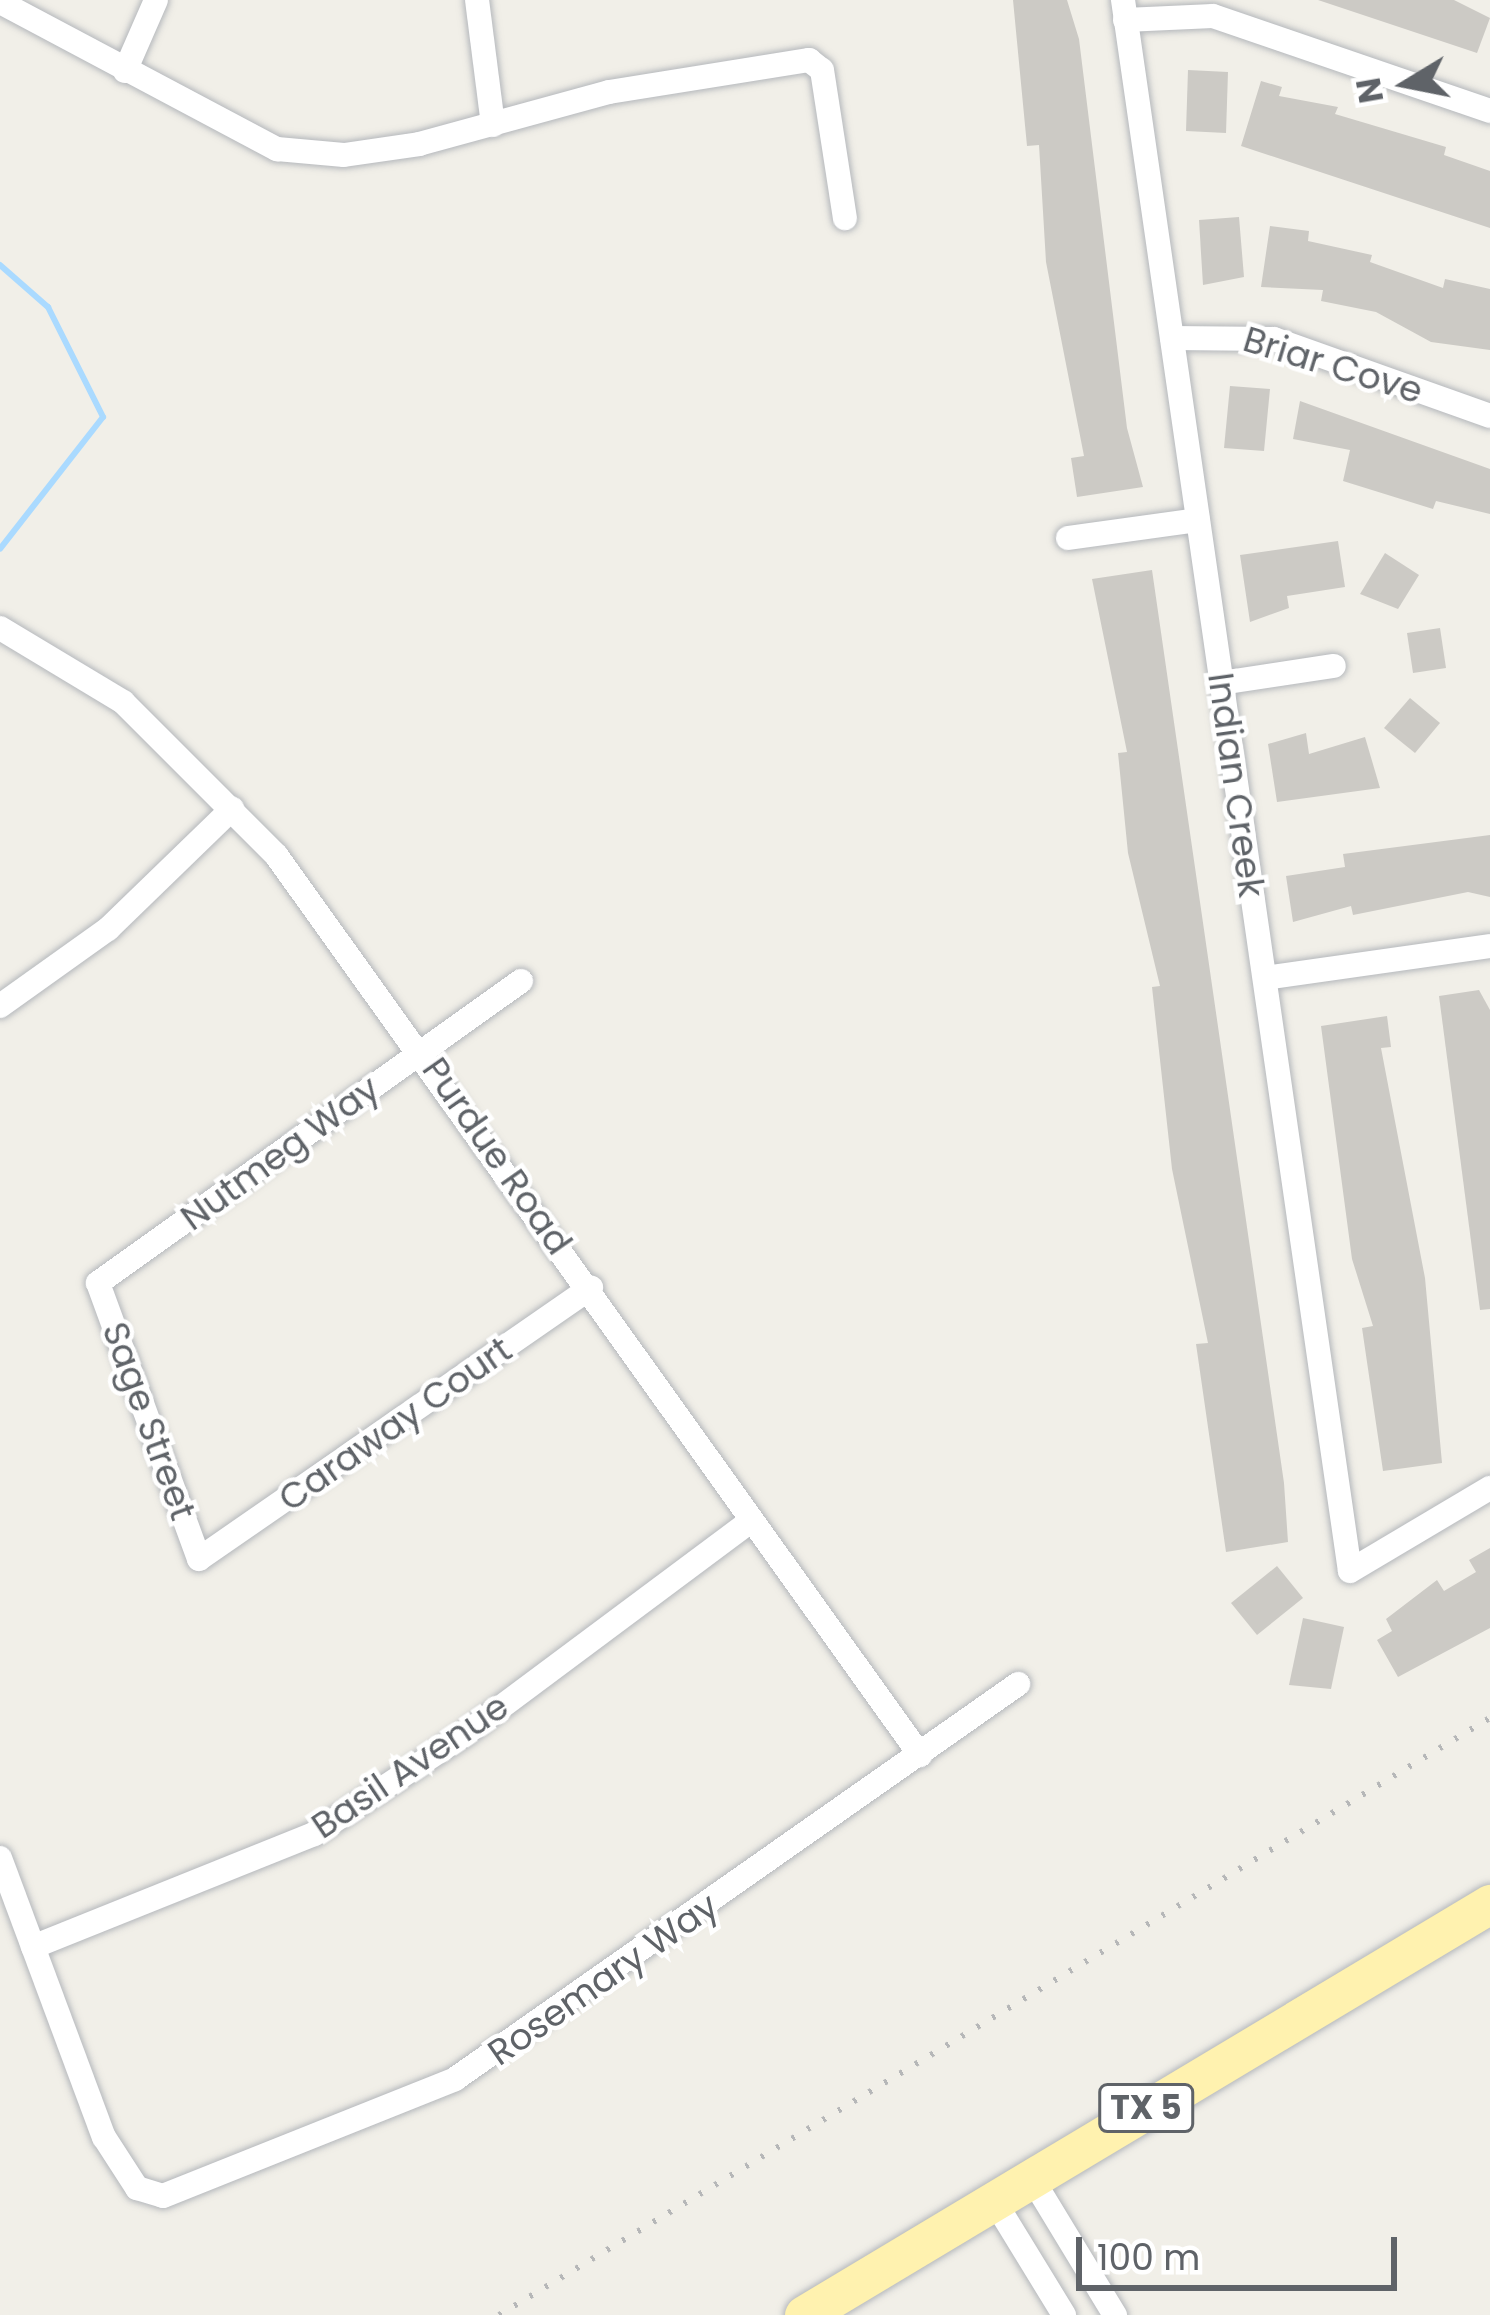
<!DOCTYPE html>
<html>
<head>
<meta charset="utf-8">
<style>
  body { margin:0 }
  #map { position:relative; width:1490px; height:2315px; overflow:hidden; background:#f1efe8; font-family:Poppins,sans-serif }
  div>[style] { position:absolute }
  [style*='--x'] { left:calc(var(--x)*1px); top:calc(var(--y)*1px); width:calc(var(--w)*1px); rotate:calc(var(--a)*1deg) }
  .stream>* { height:6px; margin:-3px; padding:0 3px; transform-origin:3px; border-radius:3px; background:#aadaff }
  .building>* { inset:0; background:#cccac5 }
  .roads { filter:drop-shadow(0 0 3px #b5b8bc) drop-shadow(0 0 3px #b5b8bc) }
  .minor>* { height:24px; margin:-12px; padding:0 12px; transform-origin:12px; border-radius:12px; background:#fff }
  .primary>* { height:39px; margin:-19.5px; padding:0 19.5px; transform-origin:19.5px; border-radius:19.5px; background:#fff2af }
  .rail>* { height:6px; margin-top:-3px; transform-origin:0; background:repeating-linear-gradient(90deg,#b6b7b8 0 3px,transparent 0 18px) }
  span { translate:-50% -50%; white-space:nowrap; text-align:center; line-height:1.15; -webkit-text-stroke:9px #fff; paint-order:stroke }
  .shield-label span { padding:3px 9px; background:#fff; border:3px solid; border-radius:9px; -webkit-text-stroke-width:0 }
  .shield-label { font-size:33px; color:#5f6368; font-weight:700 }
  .street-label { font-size:36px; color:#5f6368 }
  .north { position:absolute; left:1346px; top:24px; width:120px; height:120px; -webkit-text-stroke:9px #fff; paint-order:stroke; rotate:260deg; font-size:33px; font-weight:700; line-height:48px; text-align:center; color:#5f6368 }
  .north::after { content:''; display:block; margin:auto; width:42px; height:54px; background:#5f6368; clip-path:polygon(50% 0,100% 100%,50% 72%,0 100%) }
  .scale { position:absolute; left:1076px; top:2237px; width:321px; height:54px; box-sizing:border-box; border:6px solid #5f6368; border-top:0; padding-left:15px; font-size:36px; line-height:42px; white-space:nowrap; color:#5f6368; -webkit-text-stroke:9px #fff; paint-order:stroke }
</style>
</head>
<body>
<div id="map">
  <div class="stream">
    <i style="--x:0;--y:265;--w:64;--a:41.2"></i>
    <i style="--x:48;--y:307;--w:123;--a:63.4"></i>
    <i style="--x:103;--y:417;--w:167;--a:128"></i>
  </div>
  <div class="building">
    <i style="clip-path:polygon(1013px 0,1067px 0,1079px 39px,1127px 428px,1143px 487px,1077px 497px,1071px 458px,1084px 456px,1046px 262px,1039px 145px,1027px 146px)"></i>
    <i style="clip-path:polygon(1318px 0,1454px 0,1490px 18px,1477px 53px)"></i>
    <i style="clip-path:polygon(1188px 70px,1228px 72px,1226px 133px,1186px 131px)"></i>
    <i style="clip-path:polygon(1261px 81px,1282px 87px,1279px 96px,1338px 107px,1335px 114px,1446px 147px,1444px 155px,1490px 171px,1490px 228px,1241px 146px)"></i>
    <i style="clip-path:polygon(1239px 217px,1244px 277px,1203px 285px,1199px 220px)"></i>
    <i style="clip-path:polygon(1270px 226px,1309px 231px,1308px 241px,1372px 255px,1370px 262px,1443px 288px,1445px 279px,1490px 289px,1490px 350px,1431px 342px,1376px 312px,1321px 301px,1323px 290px,1261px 287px)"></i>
    <i style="clip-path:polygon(1230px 386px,1270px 389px,1264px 451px,1224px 448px)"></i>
    <i style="clip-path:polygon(1300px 401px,1490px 469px,1490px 514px,1436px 501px,1433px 509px,1343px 481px,1350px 450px,1293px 439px)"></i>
    <i style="clip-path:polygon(1338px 541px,1345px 587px,1287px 596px,1289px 608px,1250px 622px,1240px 555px)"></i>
    <i style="clip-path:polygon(1385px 553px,1419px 575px,1398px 609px,1360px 594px)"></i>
    <i style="clip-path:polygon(1152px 570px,1284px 1483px,1288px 1542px,1226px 1552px,1196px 1344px,1208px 1343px,1172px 1169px,1152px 987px,1160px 986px,1128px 853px,1118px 753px,1127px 752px,1092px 579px)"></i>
    <i style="clip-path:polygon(1440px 628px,1446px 668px,1413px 673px,1407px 633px)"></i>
    <i style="clip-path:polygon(1410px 698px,1440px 723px,1415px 753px,1384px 728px)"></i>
    <i style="clip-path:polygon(1306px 733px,1309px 754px,1365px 737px,1380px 788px,1277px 802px,1268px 744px)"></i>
    <i style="clip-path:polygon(1490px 835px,1490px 897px,1468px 892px,1353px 915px,1351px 906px,1293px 922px,1286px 876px,1345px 867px,1343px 854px)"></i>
    <i style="clip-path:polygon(1479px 990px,1490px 1010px,1490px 1309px,1480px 1310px,1439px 996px)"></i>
    <i style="clip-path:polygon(1387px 1016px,1391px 1047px,1381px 1048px,1425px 1278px,1442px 1463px,1383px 1471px,1362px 1328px,1373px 1326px,1352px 1259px,1321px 1026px)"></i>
    <i style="clip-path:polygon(1490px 1548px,1490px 1628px,1398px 1677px,1377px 1640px,1392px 1631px,1386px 1619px,1437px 1580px,1444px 1591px,1476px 1572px,1469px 1560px)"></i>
    <i style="clip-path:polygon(1277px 1566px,1303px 1598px,1257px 1635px,1231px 1603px)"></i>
    <i style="clip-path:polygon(1303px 1618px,1344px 1627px,1331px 1689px,1289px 1685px)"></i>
  </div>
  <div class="roads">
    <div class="minor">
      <i style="--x:477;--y:0;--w:126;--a:82.7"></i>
      <i style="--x:1123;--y:0;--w:1587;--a:81.78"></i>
      <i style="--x:1350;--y:1571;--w:163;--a:-30.7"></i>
      <i style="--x:0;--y:2;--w:314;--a:28"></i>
      <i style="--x:277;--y:149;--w:67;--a:5.1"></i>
      <i style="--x:344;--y:155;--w:76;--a:-8.3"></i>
      <i style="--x:419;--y:144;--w:197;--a:-15.3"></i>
      <i style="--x:609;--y:92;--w:203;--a:-9.1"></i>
      <i style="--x:809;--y:60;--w:16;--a:38"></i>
      <i style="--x:822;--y:70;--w:150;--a:81.2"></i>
      <i style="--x:1125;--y:20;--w:88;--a:-2.6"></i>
      <i style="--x:1213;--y:16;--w:293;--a:18.9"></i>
      <i style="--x:125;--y:71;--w:77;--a:-66.4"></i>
      <i style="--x:1172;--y:338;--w:102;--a:0.6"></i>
      <i style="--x:1274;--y:339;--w:229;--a:19.6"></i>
      <i style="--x:1068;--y:538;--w:131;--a:-7.9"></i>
      <i style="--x:0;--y:628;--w:144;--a:31"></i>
      <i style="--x:123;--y:702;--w:216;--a:45"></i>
      <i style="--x:276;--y:855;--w:1107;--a:54.41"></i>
      <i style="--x:1221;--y:683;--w:114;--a:-8.6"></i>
      <i style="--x:1265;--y:978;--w:227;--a:-8.1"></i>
      <i style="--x:521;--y:981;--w:520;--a:144.48"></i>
      <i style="--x:98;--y:1283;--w:294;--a:69.9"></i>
      <i style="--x:199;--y:1559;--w:477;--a:-34.7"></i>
      <i style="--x:0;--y:1006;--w:133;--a:-35.5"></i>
      <i style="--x:108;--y:929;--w:173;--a:-44.1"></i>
      <i style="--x:0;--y:1858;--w:298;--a:69.6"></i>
      <i style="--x:104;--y:2137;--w:61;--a:57.1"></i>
      <i style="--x:137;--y:2188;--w:27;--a:17"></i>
      <i style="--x:163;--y:2196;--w:315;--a:-21.8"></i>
      <i style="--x:455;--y:2079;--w:688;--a:-35.05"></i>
      <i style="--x:33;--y:1947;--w:303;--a:-21.9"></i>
      <i style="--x:314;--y:1834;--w:181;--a:-33.5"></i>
      <i style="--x:465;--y:1734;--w:357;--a:-36.7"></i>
      <i style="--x:1031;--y:2177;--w:162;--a:58.7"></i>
      <i style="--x:993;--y:2199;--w:136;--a:58.5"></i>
    </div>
    <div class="primary">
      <i style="--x:804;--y:2315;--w:800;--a:-30.93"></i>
    </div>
  </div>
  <div class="rail">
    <i style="--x:499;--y:2315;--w:1157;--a:-31.07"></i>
  </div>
  <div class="shield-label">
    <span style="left:1146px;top:2108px">TX 5</span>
  </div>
  <div class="street-label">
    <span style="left:1333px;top:365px;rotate:17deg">Briar Cove</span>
    <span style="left:1236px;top:785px;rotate:82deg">Indian Creek</span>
    <span style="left:280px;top:1153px;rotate:-36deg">Nutmeg Way</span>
    <span style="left:497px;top:1156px;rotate:55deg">Purdue Road</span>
    <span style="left:149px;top:1421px;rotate:70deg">Sage Street</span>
    <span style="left:395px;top:1424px;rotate:-35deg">Caraway Court</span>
    <span style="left:410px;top:1766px;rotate:-34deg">Basil Avenue</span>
    <span style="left:603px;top:1979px;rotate:-35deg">Rosemary Way</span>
  </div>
  <div class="north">N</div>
  <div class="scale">100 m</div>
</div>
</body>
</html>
